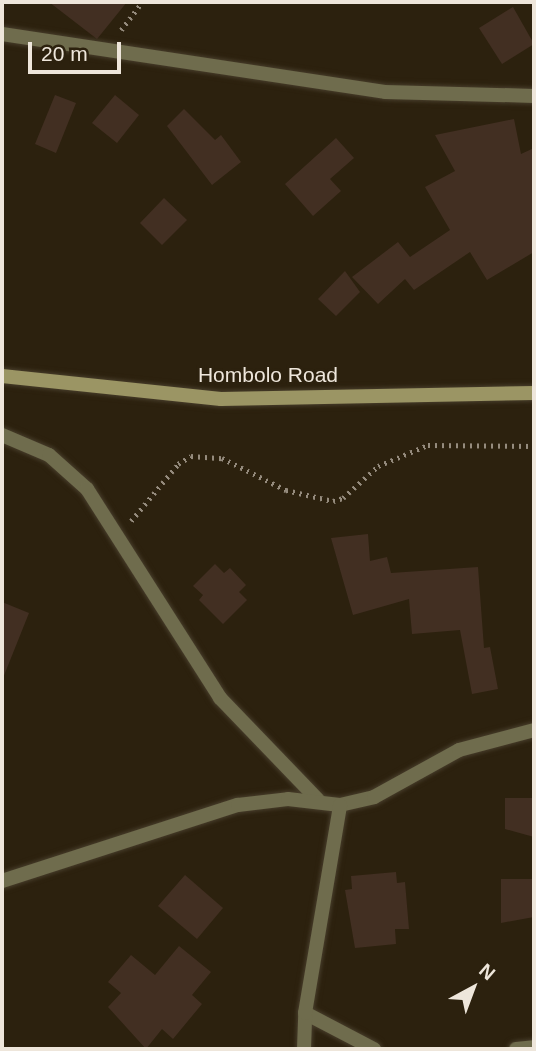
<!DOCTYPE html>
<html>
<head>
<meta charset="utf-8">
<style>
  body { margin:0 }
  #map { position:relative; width:536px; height:1051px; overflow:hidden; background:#2c210e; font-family:Helvetica,sans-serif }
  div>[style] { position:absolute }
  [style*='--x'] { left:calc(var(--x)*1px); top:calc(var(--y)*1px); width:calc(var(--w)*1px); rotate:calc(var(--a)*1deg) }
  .building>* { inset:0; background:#422f22 }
  .path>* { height:4.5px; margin-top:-2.25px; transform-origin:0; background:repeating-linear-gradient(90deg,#958b7d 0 2px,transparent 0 7px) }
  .roads { filter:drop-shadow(0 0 2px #473d2b) drop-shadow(0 0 2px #473d2b) }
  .street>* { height:14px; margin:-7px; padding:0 7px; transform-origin:7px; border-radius:7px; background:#6f6c4d }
  .secondary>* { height:14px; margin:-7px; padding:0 7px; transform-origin:7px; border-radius:7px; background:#9b9564 }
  span { translate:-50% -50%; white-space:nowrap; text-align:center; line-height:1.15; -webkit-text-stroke:6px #2c210e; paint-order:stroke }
  .street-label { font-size:21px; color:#eee6db }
  .frame { position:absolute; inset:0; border:4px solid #eee6db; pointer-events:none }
  .north { position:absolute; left:438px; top:953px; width:70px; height:70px; -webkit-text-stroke:5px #2c210e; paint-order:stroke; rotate:41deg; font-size:19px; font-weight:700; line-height:28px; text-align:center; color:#eee6db }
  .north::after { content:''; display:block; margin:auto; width:24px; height:32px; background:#eee6db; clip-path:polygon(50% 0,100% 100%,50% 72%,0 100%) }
  .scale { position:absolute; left:28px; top:42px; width:93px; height:32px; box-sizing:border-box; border:4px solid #eee6db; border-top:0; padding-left:9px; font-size:21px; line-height:24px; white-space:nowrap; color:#eee6db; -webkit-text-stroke:5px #2c210e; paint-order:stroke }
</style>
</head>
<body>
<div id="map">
  <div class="building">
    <i style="clip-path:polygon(49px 2px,127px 2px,97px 39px)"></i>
    <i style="clip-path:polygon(513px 7px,534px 44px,502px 64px,479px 28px)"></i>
    <i style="clip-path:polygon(55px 95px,76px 103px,56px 153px,35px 144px)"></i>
    <i style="clip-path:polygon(115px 95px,139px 115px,117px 143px,92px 123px)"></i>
    <i style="clip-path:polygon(184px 109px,215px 140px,221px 135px,241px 162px,212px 185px,167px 126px)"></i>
    <i style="clip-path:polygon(514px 119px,521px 154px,534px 148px,534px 252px,487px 280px,470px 252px,414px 290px,405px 279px,378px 304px,352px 277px,398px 242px,410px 257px,450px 230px,425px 187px,455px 171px,435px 135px)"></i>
    <i style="clip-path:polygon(336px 138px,354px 158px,330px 179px,341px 191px,313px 216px,285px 184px)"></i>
    <i style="clip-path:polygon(164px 198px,187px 220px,162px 245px,140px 223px)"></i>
    <i style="clip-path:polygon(345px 271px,360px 292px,336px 316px,318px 299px)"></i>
    <i style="clip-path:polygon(368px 534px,370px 561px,387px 557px,391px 573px,478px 567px,484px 648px,490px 647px,498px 689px,472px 694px,460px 630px,412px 634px,409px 599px,353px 615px,331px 538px)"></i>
    <i style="clip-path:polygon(215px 564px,224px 573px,230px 568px,246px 585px,239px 592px,247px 600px,223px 624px,199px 600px,203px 595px,193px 586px)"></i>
    <i style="clip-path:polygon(2px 602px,29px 613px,3px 678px,2px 678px)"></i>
    <i style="clip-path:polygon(505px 798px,534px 798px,534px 837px,505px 829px)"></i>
    <i style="clip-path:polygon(396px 872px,397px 883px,405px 882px,409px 929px,395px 929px,396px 944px,355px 948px,345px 890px,352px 889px,351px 876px)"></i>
    <i style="clip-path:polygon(185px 875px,223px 908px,197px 939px,158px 906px)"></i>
    <i style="clip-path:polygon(501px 879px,534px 879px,534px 917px,501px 923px)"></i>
    <i style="clip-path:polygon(179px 946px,211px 972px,192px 995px,202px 1004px,173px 1039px,162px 1029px,146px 1049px,108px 1007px,121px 993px,108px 982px,131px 955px,155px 975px)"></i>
  </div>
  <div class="path">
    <i style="--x:121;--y:30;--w:35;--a:-53"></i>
    <i style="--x:131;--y:521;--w:74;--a:-50.5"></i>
    <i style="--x:178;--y:464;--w:15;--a:-32"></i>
    <i style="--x:191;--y:456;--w:31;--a:4"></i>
    <i style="--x:222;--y:458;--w:72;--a:26.6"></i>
    <i style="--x:286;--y:490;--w:48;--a:13.2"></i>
    <i style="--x:333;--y:501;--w:10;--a:-17"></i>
    <i style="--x:343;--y:498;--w:47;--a:-42.4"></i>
    <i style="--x:378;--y:466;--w:54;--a:-22.8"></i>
    <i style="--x:428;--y:445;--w:106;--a:0.5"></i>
  </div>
  <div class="roads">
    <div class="street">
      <i style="--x:2;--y:34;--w:387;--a:8.6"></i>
      <i style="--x:385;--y:92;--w:149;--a:1.5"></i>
      <i style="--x:2;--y:435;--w:51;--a:23.1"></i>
      <i style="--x:49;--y:455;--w:51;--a:41.8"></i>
      <i style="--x:87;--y:489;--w:248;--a:57.5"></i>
      <i style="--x:220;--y:698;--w:141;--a:46.1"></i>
      <i style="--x:2;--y:881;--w:248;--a:-17.9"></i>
      <i style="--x:238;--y:805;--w:50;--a:-6.8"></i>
      <i style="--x:288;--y:799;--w:52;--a:6.6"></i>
      <i style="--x:340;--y:805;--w:35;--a:-13"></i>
      <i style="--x:374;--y:797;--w:97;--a:-28.9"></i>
      <i style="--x:459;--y:750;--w:78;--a:-14.9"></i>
      <i style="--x:305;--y:1013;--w:78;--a:27.6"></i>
      <i style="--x:304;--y:1049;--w:36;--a:-88"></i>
      <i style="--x:305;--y:1013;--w:211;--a:-80.4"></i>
      <i style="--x:516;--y:1049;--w:18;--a:-6"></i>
    </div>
    <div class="secondary">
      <i style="--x:2;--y:376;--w:220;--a:6"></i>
      <i style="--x:221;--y:399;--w:313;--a:-1.1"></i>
    </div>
  </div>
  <div class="street-label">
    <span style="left:268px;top:375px">Hombolo Road</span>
  </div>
  <div class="frame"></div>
  <div class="north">N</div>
  <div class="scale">20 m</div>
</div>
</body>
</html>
